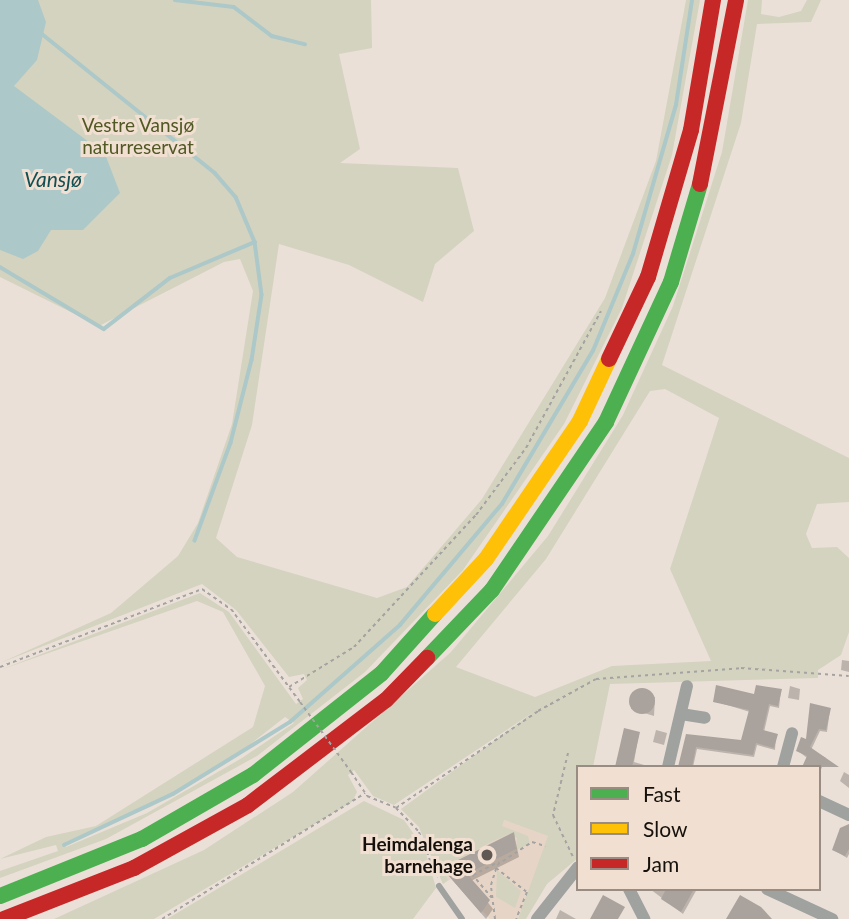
<!DOCTYPE html>
<html>
<head>
<meta charset="utf-8">
<style>
  body { margin:0 }
  #map { position:relative; width:849px; height:919px; overflow:hidden; background:#eae0d8; font-family:Lato,sans-serif }
  div>[style] { position:absolute }
  [style*='--x'] { left:calc(var(--x)*1px); top:calc(var(--y)*1px); width:calc(var(--w)*1px); rotate:calc(var(--a)*1deg) }
  .built>* { inset:0; background:#e6d5c7 }
  .green>* { inset:0; background:#d4d3bf }
  .water>* { inset:0; background:#adc8c8 }
  .shadow>* { inset:0; background:#0003 }
  .stream>* { height:3.5px; margin:-1.75px; padding:0 1.75px; transform-origin:1.75px; border-radius:1.75px; background:#adc8c8 }
  .building>* { inset:0; background:#aaa29d }
  .round { border-radius:50% }
  .path>* { height:2px; margin-top:-1px; transform-origin:0; background:repeating-linear-gradient(90deg,#a4a3a1 0 3.5px,transparent 0 7px) }
  .lane>* { height:6px; margin:-3px; padding:0 3px; transform-origin:3px; border-radius:3px; background:#a0a2a0 }
  .street>* { height:12px; margin:-6px; padding:0 6px; transform-origin:6px; border-radius:6px; background:#a0a2a0 }
  .fast>* { height:16px; margin:-8px; padding:0 8px; transform-origin:8px; border-radius:8px; background:#4caf50 }
  .slow>* { height:16px; margin:-8px; padding:0 8px; transform-origin:8px; border-radius:8px; background:#ffc107 }
  .jam>* { height:16px; margin:-8px; padding:0 8px; transform-origin:8px; border-radius:8px; background:#c62828 }
  .path-bridge>* { height:2px; margin-top:-1px; transform-origin:0; background:repeating-linear-gradient(90deg,#a4a3a1 0 3.5px,transparent 0 7px) }
  .dots>* { width:19px; height:19px; translate:-50% -50%; box-sizing:border-box; border:4px solid #f1dfd1; border-radius:50% }
  span { translate:-50% -50%; white-space:nowrap; text-align:center; line-height:1.15; -webkit-text-stroke:6px #f1dfd1; paint-order:stroke }
  .park-label { font-size:19px; color:#505823 }
  .poi-label { font-size:19px; color:#15100b; font-weight:700 }
  .right { translate:-100% -50%; text-align:right }
  .water-label { font-size:21px; color:#104f53; font-style:italic }
  .legend { position:absolute; left:576px; top:765px; width:245px; height:126px; box-sizing:border-box; background:#f1dfd1; border:2px solid #998c82; margin:0; padding:9px 12px; list-style:none; font-size:21px; color:#15100b }
  .legend li { display:flex; align-items:center; gap:14px; height:35px }
  .legend b { width:35px; border:2px solid #998c82 }
</style>
</head>
<body>
<div id="map">
  <div class="built">
    <i style="clip-path:polygon(401px 809px,504px 820px,549px 836px,518px 919px,490px 919px,451px 879px,443px 884px,419px 827px)"></i>
  </div>
  <div class="green">
    <i style="clip-path:polygon(evenodd,0 0,371px 0,372px 48px,339px 54px,360px 149px,340px 163px,458px 168px,474px 231px,435px 264px,423px 302px,349px 265px,279px 244px,252px 425px,216px 538px,237px 557px,377px 598px,407px 587px,482px 499px,605px 298px,656px 161px,686px 0,700px 0,672px 155px,622px 308px,564px 424px,463px 570px,365px 672px,257px 756px,106px 839px,0 878px,0 871px,58px 851px,56px 845px,0 859px,46px 837px,96px 826px,253px 727px,265px 686px,223px 612px,197px 601px,0 670px,200px 593px,229px 612px,296px 704px,303px 699px,298px 688px,307px 680px,304px 674px,289px 677px,236px 610px,202px 584px,0 663px,111px 613px,178px 556px,198px 523px,232px 424px,253px 291px,240px 259px,224px 262px,99px 326px,0 277px,0 0,285px 717px,294px 723px,242px 758px,147px 813px,66px 847px,66px 842px,152px 806px,225px 764px,285px 717px)"></i>
    <i style="clip-path:polygon(evenodd,748px 0,762px 0,761px 14px,779px 17px,801px 11px,807px 0,821px 0,811px 22px,757px 24px,741px 123px,662px 365px,849px 458px,849px 502px,817px 504px,806px 534px,812px 548px,837px 547px,849px 558px,849px 632px,841px 655px,818px 670px,818px 678px,610px 684px,593px 767px,578px 767px,578px 858px,547px 884px,526px 919px,518px 919px,548px 836px,504px 820px,502px 826px,528px 836px,530px 844px,516px 850px,517px 838px,509px 834px,491px 842px,443px 868px,448px 880px,443px 884px,419px 827px,401px 809px,535px 711px,394px 805px,373px 796px,354px 770px,348px 775px,357px 792px,352px 802px,154px 919px,54px 919px,204px 850px,293px 792px,451px 652px,548px 536px,623px 415px,673px 306px,722px 152px,748px 0,665px 389px,719px 418px,670px 569px,711px 661px,612px 666px,535px 697px,456px 667px,546px 559px,650px 391px,665px 389px)"></i>
    <i style="clip-path:polygon(364px 801px,404px 820px,425px 850px,436px 888px,413px 919px,167px 919px)"></i>
    <i style="clip-path:polygon(497px 870px,521px 891px,515px 908px,496px 897px)"></i>
  </div>
  <div class="water">
    <i style="clip-path:polygon(0 0,38px 0,46px 22px,37px 60px,14px 86px,105px 154px,120px 193px,83px 230px,51px 230px,38px 251px,23px 259px,0 250px)"></i>
  </div>
  <div class="shadow">
    <i style="clip-path:polygon(842px 660px,849px 661px,849px 672px,841px 670px)"></i>
    <i style="clip-path:polygon(790px 686px,800px 689px,799px 700px,788px 698px)"></i>
    <i style="clip-path:polygon(781px 690px,779px 708px,770px 706px,764px 732px,776px 736px,775px 750px,757px 745px,754px 757px,697px 749px,693px 767px,680px 767px,687px 736px,743px 742px,750px 712px,714px 701px)"></i>
    <i style="clip-path:polygon(632px 692px,655px 697px,654px 716px,631px 709px)"></i>
    <i style="clip-path:polygon(830px 709px,827px 732px,820px 731px,811px 750px,826px 758px,819px 774px,819px 767px,798px 751px)"></i>
    <i style="clip-path:polygon(656px 730px,667px 733px,664px 745px,653px 742px)"></i>
    <i style="clip-path:polygon(639px 733px,634px 762px,651px 767px,617px 767px)"></i>
    <i style="clip-path:polygon(844px 772px,849px 775px,849px 788px,840px 781px)"></i>
    <i style="clip-path:polygon(849px 831px,849px 854px,847px 858px,834px 850px)"></i>
    <i style="clip-path:polygon(514px 834px,519px 857px,471px 881px,493px 909px,486px 919px,449px 876px)"></i>
    <i style="clip-path:polygon(650px 889px,697px 889px,683px 914px)"></i>
    <i style="clip-path:polygon(560px 910px,576px 919px,556px 919px)"></i>
  </div>
  <div class="stream">
    <i style="--x:175;--y:0;--w:59;--a:6.8"></i>
    <i style="--x:234;--y:7;--w:48;--a:37.3"></i>
    <i style="--x:272;--y:36;--w:34;--a:14"></i>
    <i style="--x:41;--y:33;--w:223;--a:38.8"></i>
    <i style="--x:215;--y:173;--w:32;--a:49"></i>
    <i style="--x:236;--y:197;--w:49;--a:67.1"></i>
    <i style="--x:255;--y:242;--w:53;--a:82.5"></i>
    <i style="--x:262;--y:295;--w:66;--a:98.7"></i>
    <i style="--x:252;--y:360;--w:86;--a:104.2"></i>
    <i style="--x:231;--y:443;--w:104;--a:110.2"></i>
    <i style="--x:0;--y:267;--w:121;--a:30.8"></i>
    <i style="--x:104;--y:329;--w:83;--a:-37.7"></i>
    <i style="--x:170;--y:278;--w:92;--a:-23"></i>
    <i style="--x:64;--y:845;--w:120;--a:-25.1"></i>
    <i style="--x:173;--y:794;--w:137;--a:-31.6"></i>
    <i style="--x:290;--y:722;--w:147;--a:-41.4"></i>
    <i style="--x:400;--y:625;--w:158;--a:-49.9"></i>
    <i style="--x:502;--y:504;--w:178;--a:-59.3"></i>
    <i style="--x:593;--y:351;--w:105;--a:-67.6"></i>
    <i style="--x:633;--y:254;--w:155;--a:-73.9"></i>
    <i style="--x:676;--y:105;--w:106;--a:-81.3"></i>
  </div>
  <div class="building">
    <i style="clip-path:polygon(716px 685px,754px 694px,756px 685px,782px 689px,778px 706px,769px 704px,763px 730px,778px 734px,774px 748px,756px 743px,753px 755px,696px 747px,692px 767px,678px 767px,686px 734px,741px 740px,749px 710px,713px 702px)"></i>
    <i class="round" style="left:629px;top:688px;width:26px;height:26px"></i>
    <i style="clip-path:polygon(810px 703px,831px 708px,826px 730px,819px 729px,810px 747px,839px 767px,802px 767px,807px 756px,796px 751px,801px 737px,806px 739px)"></i>
    <i style="clip-path:polygon(624px 728px,640px 732px,632px 767px,615px 767px)"></i>
    <i style="clip-path:polygon(849px 824px,849px 849px,845px 856px,832px 850px,840px 828px)"></i>
    <i style="clip-path:polygon(514px 832px,516px 849px,467px 874px,490px 900px,481px 913px,442px 868px)"></i>
    <i style="clip-path:polygon(666px 889px,694px 889px,681px 912px,661px 899px)"></i>
    <i style="clip-path:polygon(603px 895px,625px 907px,618px 919px,590px 919px)"></i>
    <i style="clip-path:polygon(740px 895px,761px 907px,772px 919px,726px 919px)"></i>
  </div>
  <div class="path">
    <i style="--x:0;--y:667;--w:217;--a:-21.1"></i>
    <i style="--x:202;--y:589;--w:35;--a:35"></i>
    <i style="--x:231;--y:609;--w:116;--a:53.4"></i>
    <i style="--x:289;--y:687;--w:76;--a:-31.6"></i>
    <i style="--x:354;--y:647;--w:180;--a:-47.3"></i>
    <i style="--x:476;--y:515;--w:84;--a:-53.3"></i>
    <i style="--x:526;--y:448;--w:156;--a:-61.3"></i>
    <i style="--x:568;--y:753;--w:64;--a:103.6"></i>
    <i style="--x:553;--y:815;--w:47;--a:64.5"></i>
    <i style="--x:351;--y:772;--w:29;--a:56"></i>
    <i style="--x:367;--y:796;--w:31;--a:22"></i>
    <i style="--x:396;--y:808;--w:33;--a:46"></i>
    <i style="--x:419;--y:832;--w:49;--a:68.6"></i>
    <i style="--x:396;--y:808;--w:172;--a:-34.3"></i>
    <i style="--x:538;--y:711;--w:66;--a:-28.9"></i>
    <i style="--x:596;--y:679;--w:145;--a:-4.3"></i>
    <i style="--x:741;--y:668;--w:108;--a:4.2"></i>
    <i style="--x:496;--y:868;--w:39;--a:38"></i>
    <i style="--x:527;--y:892;--w:29;--a:112"></i>
    <i style="--x:492;--y:898;--w:30;--a:-130"></i>
    <i style="--x:473;--y:875;--w:29;--a:-27"></i>
    <i style="--x:162;--y:919;--w:239;--a:-31.8"></i>
    <i style="--x:495;--y:919;--w:34;--a:-97"></i>
    <i style="--x:491;--y:885;--w:21;--a:-73"></i>
    <i style="--x:497;--y:865;--w:42;--a:-33.3"></i>
    <i style="--x:532;--y:842;--w:14;--a:17"></i>
  </div>
  <div class="lane">
    <i style="--x:439;--y:886;--w:40;--a:55.1"></i>
  </div>
  <div class="street">
    <i style="--x:681;--y:714;--w:24;--a:9"></i>
    <i style="--x:668;--y:767;--w:83;--a:-76.8"></i>
    <i style="--x:783;--y:767;--w:35;--a:-75"></i>
    <i style="--x:819;--y:801;--w:33;--a:25"></i>
    <i style="--x:629;--y:889;--w:34;--a:63"></i>
    <i style="--x:767;--y:889;--w:72;--a:24.8"></i>
    <i style="--x:537;--y:919;--w:66;--a:-51.7"></i>
  </div>
  <div class="fast">
    <i style="--x:427;--y:658;--w:94;--a:-46.3"></i>
    <i style="--x:492;--y:590;--w:203;--a:-55.8"></i>
    <i style="--x:606;--y:422;--w:154;--a:-65.1"></i>
    <i style="--x:671;--y:282;--w:102;--a:-73.5"></i>
    <i style="--x:0;--y:896;--w:153;--a:-21.9"></i>
    <i style="--x:142;--y:839;--w:128;--a:-30"></i>
    <i style="--x:253;--y:775;--w:164;--a:-38.3"></i>
    <i style="--x:382;--y:673;--w:79;--a:-48.1"></i>
  </div>
  <div class="slow">
    <i style="--x:435;--y:614;--w:75;--a:-47.2"></i>
    <i style="--x:486;--y:559;--w:167;--a:-55.7"></i>
    <i style="--x:580;--y:421;--w:68;--a:-64.9"></i>
  </div>
  <div class="jam">
    <i style="--x:700;--y:184;--w:187;--a:-78.9"></i>
    <i style="--x:609;--y:359;--w:91;--a:-64.6"></i>
    <i style="--x:648;--y:277;--w:153;--a:-73.7"></i>
    <i style="--x:691;--y:130;--w:132;--a:-80.4"></i>
    <i style="--x:4;--y:919;--w:140;--a:-21.4"></i>
    <i style="--x:134;--y:868;--w:130;--a:-28.9"></i>
    <i style="--x:248;--y:805;--w:173;--a:-37.3"></i>
    <i style="--x:386;--y:700;--w:59;--a:-45.7"></i>
  </div>
  <div class="path-bridge">
    <i style="--x:300;--y:702;--w:87;--a:53.9"></i>
  </div>
  <div class="dots">
    <i style="left:487px;top:855px;background:#605953"></i>
  </div>
  <div class="park-label">
    <span style="left:138px;top:136px">Vestre Vansjø<br>naturreservat</span>
  </div>
  <div class="poi-label">
    <span class="right" style="left:473px;top:855px">Heimdalenga<br>barnehage</span>
  </div>
  <div class="water-label">
    <span style="left:53px;top:179px">Vansjø</span>
  </div>
  <ul class="legend">
  <li><b style="height:9px;background:#4caf50"></b>Fast</li>
  <li><b style="height:9px;background:#ffc107"></b>Slow</li>
  <li><b style="height:9px;background:#c62828"></b>Jam</li>
  </ul>
</div>
</body>
</html>
